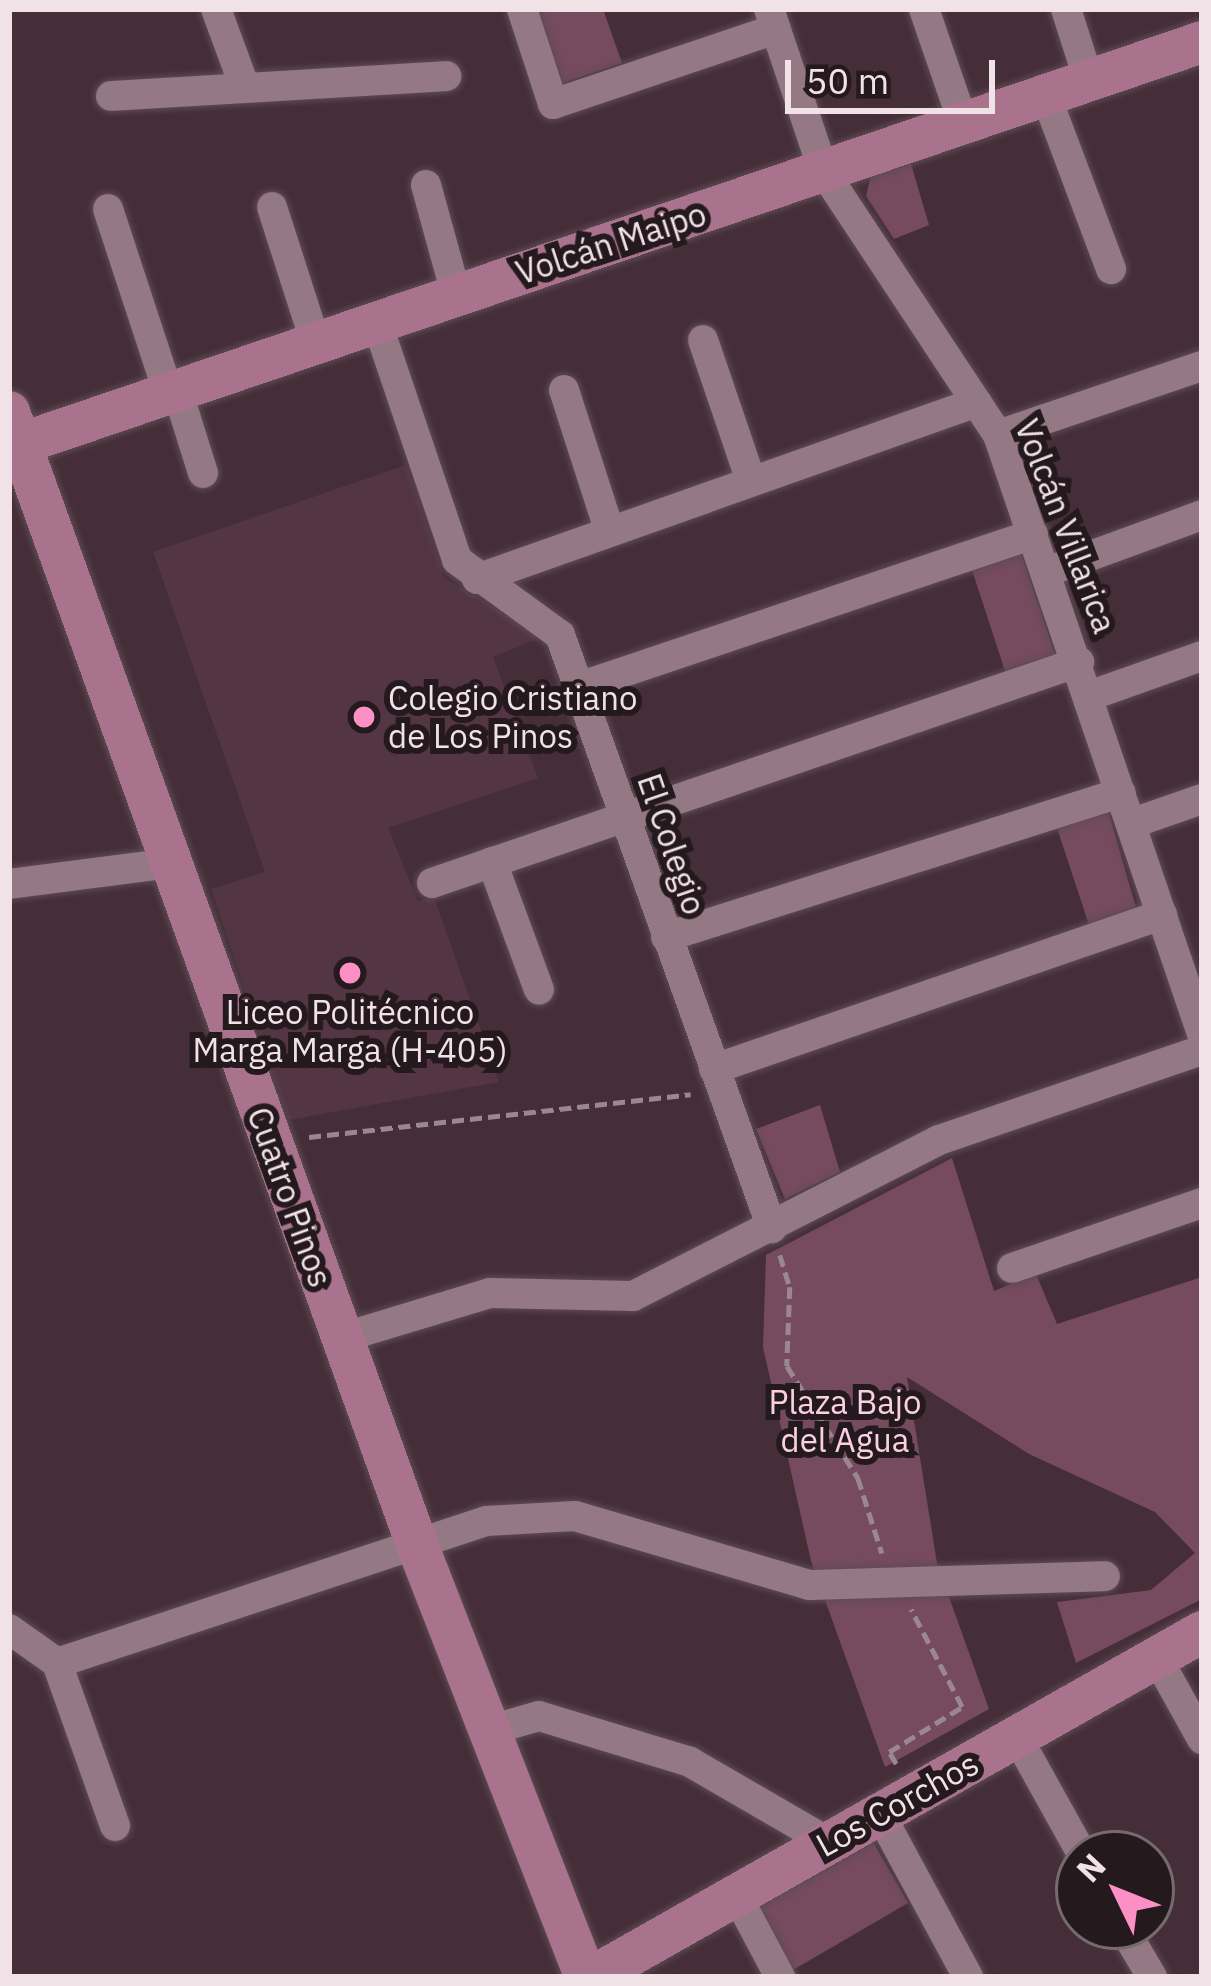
<!DOCTYPE html>
<html>
<head>
<meta charset="utf-8">
<style>
  body { margin:0 }
  #map { position:relative; width:1211px; height:1986px; overflow:hidden; background:#452e38; font-family:"IBM Plex Sans",sans-serif }
  div>[style] { position:absolute }
  [style*='--x'] { left:calc(var(--x)*1px); top:calc(var(--y)*1px); width:calc(var(--w)*1px); rotate:calc(var(--a)*1deg) }
  .built>* { inset:0; background:#533543 }
  .green>* { inset:0; background:#764b5f }
  .path>* { height:4.5px; margin-top:-2.25px; transform-origin:0; background:repeating-linear-gradient(90deg,#9a878f 0 12px,transparent 0 18px) }
  .roads { filter:drop-shadow(0 0 3px #5e4b54) drop-shadow(0 0 3px #5e4b54) }
  .street>* { height:30px; margin:-15px; padding:0 15px; transform-origin:15px; border-radius:15px; background:#947984 }
  .secondary>* { height:42px; margin:-21px; padding:0 21px; transform-origin:21px; border-radius:21px; background:#aa738d }
  .dots>* { width:33px; height:33px; translate:-50% -50%; box-sizing:border-box; border:6px solid #241a1e; border-radius:50% }
  span { translate:-50% -50%; white-space:nowrap; text-align:center; line-height:1.15; -webkit-text-stroke:12px #241a1e; paint-order:stroke }
  .street-label { font-size:33px; color:#f1e2e8 }
  .poi-label { font-size:33px; color:#f1e2e8 }
  .left { translate:0 -50%; text-align:left }
  .park-label { font-size:33px; color:#facfe1 }
  .frame { position:absolute; inset:0; border:12px solid #f1e2e8; pointer-events:none }
  .north { position:absolute; left:1055px; top:1830px; width:120px; height:120px; box-sizing:border-box; background:#241a1e; border:3px solid #766a6f; border-radius:50%; rotate:313deg; font-size:33px; font-weight:700; line-height:48px; text-align:center; color:#f1e2e8 }
  .north::after { content:''; display:block; margin:auto; width:42px; height:54px; background:#fc8fc3; clip-path:polygon(50% 0,100% 100%,50% 72%,0 100%) }
  .scale { position:absolute; left:785px; top:60px; width:210px; height:54px; box-sizing:border-box; border:6px solid #f1e2e8; border-top:0; padding-left:15px; font-size:36px; line-height:42px; white-space:nowrap; color:#f1e2e8; -webkit-text-stroke:9px #241a1e; paint-order:stroke }
</style>
</head>
<body>
<div id="map">
  <div class="built">
    <i style="clip-path:polygon(406px 465px,444px 578px,542px 637px,493px 657px,538px 778px,388px 828px,418px 901px,434px 897px,499px 1082px,289px 1120px,211px 889px,265px 872px,153px 552px)"></i>
  </div>
  <div class="green">
    <i style="clip-path:polygon(534px 9px,603px 9px,622px 63px,560px 84px)"></i>
    <i style="clip-path:polygon(911px 164px,929px 225px,894px 239px,866px 196px,871px 176px)"></i>
    <i style="clip-path:polygon(1021px 553px,1055px 654px,1005px 671px,972px 570px)"></i>
    <i style="clip-path:polygon(1107px 807px,1137px 911px,1090px 928px,1056px 825px)"></i>
    <i style="clip-path:polygon(820px 1105px,840px 1172px,785px 1199px,756px 1129px)"></i>
    <i style="clip-path:polygon(952px 1158px,994px 1291px,1036px 1274px,1057px 1324px,1202px 1277px,1202px 1599px,1076px 1663px,1057px 1602px,1151px 1590px,1195px 1553px,1155px 1512px,1029px 1454px,907px 1377px,937px 1563px,989px 1709px,885px 1767px,811px 1561px,763px 1347px,766px 1255px)"></i>
    <i style="clip-path:polygon(873px 1842px,908px 1903px,793px 1970px,756px 1907px)"></i>
  </div>
  <div class="path">
    <i style="--x:309;--y:1137;--w:384;--a:-6.4"></i>
    <i style="--x:780;--y:1255;--w:34;--a:73"></i>
    <i style="--x:790;--y:1287;--w:79;--a:92.2"></i>
    <i style="--x:787;--y:1366;--w:133;--a:57.6"></i>
    <i style="--x:858;--y:1478;--w:79;--a:72.3"></i>
    <i style="--x:896;--y:1764;--w:14;--a:-120"></i>
    <i style="--x:889;--y:1752;--w:86;--a:-31.7"></i>
    <i style="--x:962;--y:1707;--w:110;--a:-117.7"></i>
  </div>
  <div class="roads">
    <div class="street">
      <i style="--x:216;--y:9;--w:84;--a:69.8"></i>
      <i style="--x:522;--y:9;--w:100;--a:71.9"></i>
      <i style="--x:553;--y:104;--w:235;--a:-18.6"></i>
      <i style="--x:769;--y:9;--w:172;--a:71.4"></i>
      <i style="--x:824;--y:172;--w:315;--a:56.5"></i>
      <i style="--x:998;--y:435;--w:633;--a:71.19"></i>
      <i style="--x:924;--y:9;--w:123;--a:71"></i>
      <i style="--x:1066;--y:9;--w:76;--a:72.3"></i>
      <i style="--x:111;--y:96;--w:336;--a:-3.4"></i>
      <i style="--x:1046;--y:96;--w:185;--a:69.4"></i>
      <i style="--x:426;--y:185;--w:113;--a:74.6"></i>
      <i style="--x:272;--y:207;--w:144;--a:72.2"></i>
      <i style="--x:108;--y:209;--w:193;--a:71.8"></i>
      <i style="--x:377;--y:323;--w:250;--a:71.3"></i>
      <i style="--x:457;--y:560;--w:127;--a:36.1"></i>
      <i style="--x:560;--y:635;--w:630;--a:70.33"></i>
      <i style="--x:703;--y:340;--w:146;--a:71.2"></i>
      <i style="--x:177;--y:390;--w:87;--a:72.6"></i>
      <i style="--x:564;--y:390;--w:143;--a:72.1"></i>
      <i style="--x:998;--y:435;--w:215;--a:-18.7"></i>
      <i style="--x:1049;--y:571;--w:163;--a:-20.1"></i>
      <i style="--x:477;--y:579;--w:530;--a:-19.49"></i>
      <i style="--x:579;--y:687;--w:479;--a:-18.6"></i>
      <i style="--x:1089;--y:696;--w:120;--a:-19.5"></i>
      <i style="--x:1133;--y:823;--w:73;--a:-19.2"></i>
      <i style="--x:492;--y:862;--w:136;--a:69.8"></i>
      <i style="--x:432;--y:883;--w:684;--a:-18.86"></i>
      <i style="--x:9;--y:884;--w:163;--a:-7.4"></i>
      <i style="--x:666;--y:937;--w:477;--a:-17.6"></i>
      <i style="--x:714;--y:1069;--w:474;--a:-19"></i>
      <i style="--x:1012;--y:1268;--w:201;--a:-18.9"></i>
      <i style="--x:341;--y:1338;--w:156;--a:-16.8"></i>
      <i style="--x:490;--y:1293;--w:143;--a:1.2"></i>
      <i style="--x:633;--y:1296;--w:343;--a:-27"></i>
      <i style="--x:939;--y:1140;--w:278;--a:-18.9"></i>
      <i style="--x:9;--y:1629;--w:59;--a:35.3"></i>
      <i style="--x:1157;--y:1658;--w:93;--a:60.9"></i>
      <i style="--x:57;--y:1663;--w:452;--a:-18.3"></i>
      <i style="--x:486;--y:1521;--w:89;--a:-3.2"></i>
      <i style="--x:575;--y:1516;--w:244;--a:16.4"></i>
      <i style="--x:809;--y:1585;--w:296;--a:-1.7"></i>
      <i style="--x:57;--y:1663;--w:173;--a:70.4"></i>
      <i style="--x:490;--y:1730;--w:51;--a:-15.9"></i>
      <i style="--x:539;--y:1716;--w:158;--a:16.9"></i>
      <i style="--x:690;--y:1762;--w:160;--a:30.1"></i>
      <i style="--x:1017;--y:1737;--w:134;--a:60.9"></i>
      <i style="--x:880;--y:1814;--w:185;--a:61.6"></i>
      <i style="--x:737;--y:1896;--w:92;--a:62"></i>
      <i style="--x:1122;--y:1926;--w:59;--a:59.5"></i>
    </div>
    <div class="secondary">
      <i style="--x:9;--y:412;--w:1201;--a:70.19"></i>
      <i style="--x:416;--y:1542;--w:467;--a:68.7"></i>
      <i style="--x:20;--y:444;--w:1248;--a:-18.78"></i>
      <i style="--x:592;--y:1977;--w:701;--a:-29.49"></i>
    </div>
  </div>
  <div class="dots">
    <i style="left:364px;top:717px;background:#fc8fc3"></i>
    <i style="left:350px;top:973px;background:#fc8fc3"></i>
  </div>
  <div class="street-label">
    <span style="left:611px;top:243px;rotate:-18deg">Volcán Maipo</span>
    <span style="left:1066px;top:526px;rotate:69deg">Volcán Villarica</span>
    <span style="left:672px;top:844px;rotate:71deg">El Colegio</span>
    <span style="left:290px;top:1197px;rotate:70deg">Cuatro Pinos</span>
    <span style="left:897px;top:1804px;rotate:-29deg">Los Corchos</span>
  </div>
  <div class="poi-label">
    <span class="left" style="left:388px;top:717px">Colegio Cristiano<br>de Los Pinos</span>
    <span style="left:350px;top:1031px">Liceo Politécnico<br>Marga Marga (H-405)</span>
  </div>
  <div class="park-label">
    <span style="left:845px;top:1421px">Plaza Bajo<br>del Agua</span>
  </div>
  <div class="frame"></div>
  <div class="north">N</div>
  <div class="scale">50 m</div>
</div>
</body>
</html>
